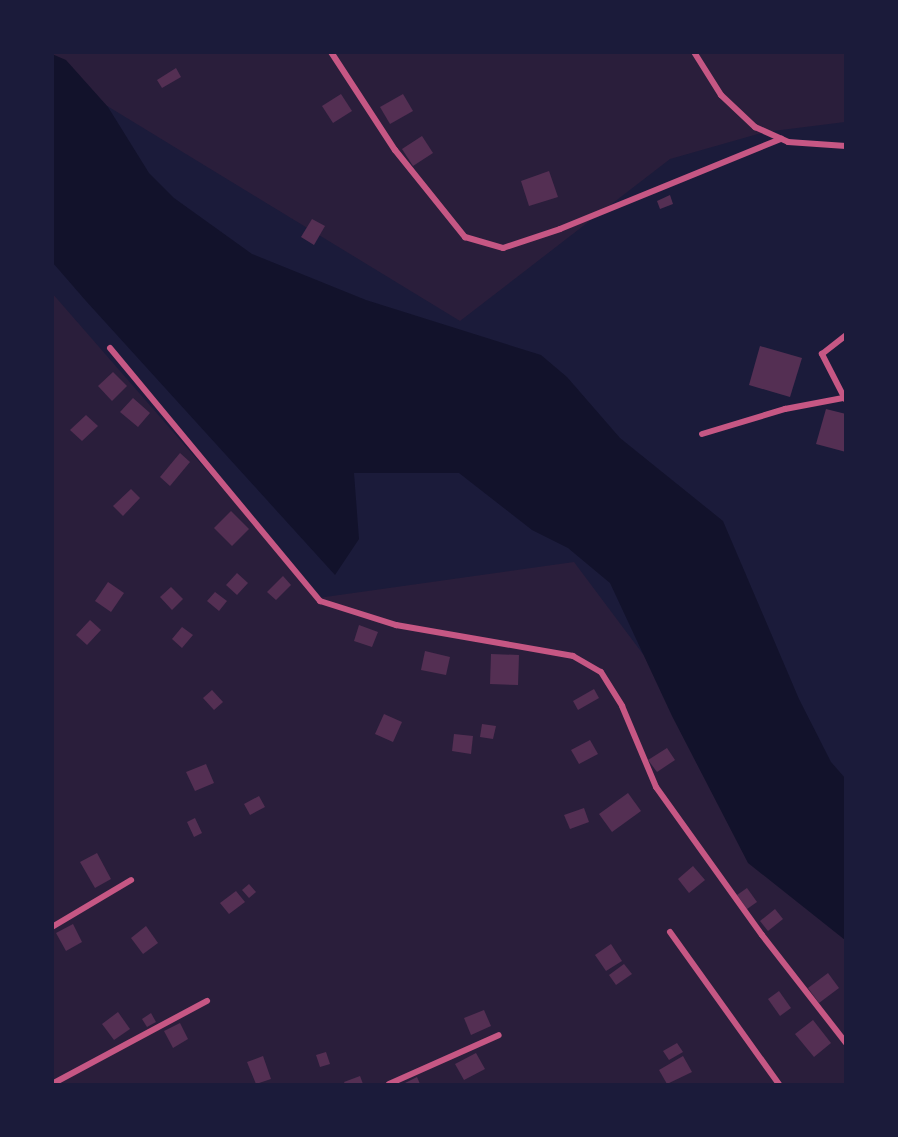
<!DOCTYPE html>
<html>
<head>
<meta charset="utf-8">
<style>
  body { margin:0 }
  #map { position:relative; width:898px; height:1137px; overflow:hidden; background:#1b1b3a; font-family:Overpass,sans-serif }
  div>[style] { position:absolute }
  [style*='--x'] { left:calc(var(--x)*1px); top:calc(var(--y)*1px); width:calc(var(--w)*1px); rotate:calc(var(--a)*1deg) }
  .green>* { inset:0; background:#2a1e3b }
  .water>* { inset:0; background:#12122b }
  .building>* { inset:0; background:#542f53 }
  .minor>* { height:6px; margin:-3px; padding:0 3px; transform-origin:3px; border-radius:3px; background:#c65784 }
  span { translate:-50% -50%; white-space:nowrap; text-align:center; line-height:1.15; -webkit-text-stroke:4.5px #1b1b3a; paint-order:stroke }
  .frame { position:absolute; inset:0; border:54px solid #1b1b3a; pointer-events:none }
</style>
</head>
<body>
<div id="map">
  <div class="green">
    <i style="clip-path:polygon(52px 53px,845px 53px,845px 122px,765px 132px,670px 159px,460px 321px,104px 104px,53px 57px)"></i>
    <i style="clip-path:polygon(52px 293px,318px 598px,574px 562px,845px 924px,845px 1084px,53px 1084px)"></i>
  </div>
  <div class="water">
    <i style="clip-path:polygon(52px 54px,66px 60px,108px 107px,149px 173px,174px 198px,252px 254px,366px 300px,541px 355px,567px 377px,620px 438px,723px 521px,799px 699px,831px 762px,845px 778px,845px 940px,748px 863px,672px 716px,610px 583px,568px 548px,532px 530px,459px 473px,354px 473px,359px 539px,335px 575px,86px 301px,53px 263px)"></i>
  </div>
  <div class="building">
    <i style="clip-path:polygon(176px 68px,181px 77px,162px 88px,157px 80px)"></i>
    <i style="clip-path:polygon(341px 94px,352px 111px,333px 123px,322px 106px)"></i>
    <i style="clip-path:polygon(403px 94px,413px 111px,390px 124px,380px 107px)"></i>
    <i style="clip-path:polygon(422px 136px,433px 153px,413px 166px,402px 149px)"></i>
    <i style="clip-path:polygon(549px 171px,558px 197px,529px 206px,521px 181px)"></i>
    <i style="clip-path:polygon(670px 195px,673px 204px,660px 209px,657px 201px)"></i>
    <i style="clip-path:polygon(312px 219px,325px 226px,314px 245px,301px 237px)"></i>
    <i style="clip-path:polygon(760px 346px,802px 358px,790px 397px,749px 385px)"></i>
    <i style="clip-path:polygon(113px 372px,127px 386px,112px 401px,98px 386px)"></i>
    <i style="clip-path:polygon(133px 398px,150px 413px,138px 427px,120px 412px)"></i>
    <i style="clip-path:polygon(826px 409px,846px 414px,846px 452px,816px 444px)"></i>
    <i style="clip-path:polygon(86px 415px,98px 426px,82px 441px,70px 430px)"></i>
    <i style="clip-path:polygon(180px 453px,190px 462px,170px 486px,160px 477px)"></i>
    <i style="clip-path:polygon(131px 489px,140px 498px,123px 516px,113px 506px)"></i>
    <i style="clip-path:polygon(231px 511px,249px 529px,232px 546px,214px 528px)"></i>
    <i style="clip-path:polygon(237px 573px,248px 583px,237px 595px,226px 585px)"></i>
    <i style="clip-path:polygon(283px 576px,291px 585px,276px 600px,267px 592px)"></i>
    <i style="clip-path:polygon(108px 582px,124px 593px,111px 612px,95px 601px)"></i>
    <i style="clip-path:polygon(171px 587px,183px 599px,172px 610px,160px 597px)"></i>
    <i style="clip-path:polygon(215px 592px,227px 601px,219px 611px,207px 601px)"></i>
    <i style="clip-path:polygon(90px 620px,101px 630px,87px 645px,76px 635px)"></i>
    <i style="clip-path:polygon(359px 625px,378px 632px,372px 647px,354px 641px)"></i>
    <i style="clip-path:polygon(182px 627px,193px 635px,182px 648px,172px 639px)"></i>
    <i style="clip-path:polygon(425px 651px,450px 657px,446px 675px,421px 670px)"></i>
    <i style="clip-path:polygon(491px 654px,519px 655px,518px 685px,490px 684px)"></i>
    <i style="clip-path:polygon(594px 689px,599px 698px,578px 710px,573px 701px)"></i>
    <i style="clip-path:polygon(212px 690px,223px 702px,214px 710px,203px 698px)"></i>
    <i style="clip-path:polygon(384px 714px,402px 722px,393px 742px,375px 734px)"></i>
    <i style="clip-path:polygon(482px 724px,496px 726px,493px 739px,480px 737px)"></i>
    <i style="clip-path:polygon(454px 734px,473px 736px,471px 754px,452px 751px)"></i>
    <i style="clip-path:polygon(590px 740px,598px 754px,579px 764px,571px 750px)"></i>
    <i style="clip-path:polygon(667px 748px,675px 760px,657px 772px,648px 760px)"></i>
    <i style="clip-path:polygon(206px 764px,214px 783px,195px 791px,186px 772px)"></i>
    <i style="clip-path:polygon(628px 793px,641px 811px,612px 832px,599px 814px)"></i>
    <i style="clip-path:polygon(259px 796px,265px 807px,250px 815px,244px 804px)"></i>
    <i style="clip-path:polygon(584px 808px,589px 822px,570px 829px,564px 815px)"></i>
    <i style="clip-path:polygon(195px 818px,202px 833px,194px 837px,187px 822px)"></i>
    <i style="clip-path:polygon(97px 853px,111px 879px,95px 888px,80px 862px)"></i>
    <i style="clip-path:polygon(693px 866px,705px 880px,689px 893px,678px 879px)"></i>
    <i style="clip-path:polygon(249px 884px,256px 892px,249px 898px,242px 890px)"></i>
    <i style="clip-path:polygon(747px 888px,757px 902px,747px 909px,737px 895px)"></i>
    <i style="clip-path:polygon(236px 891px,245px 902px,229px 914px,220px 903px)"></i>
    <i style="clip-path:polygon(775px 909px,783px 919px,768px 931px,760px 921px)"></i>
    <i style="clip-path:polygon(73px 924px,82px 942px,66px 951px,56px 933px)"></i>
    <i style="clip-path:polygon(146px 926px,158px 943px,143px 954px,131px 938px)"></i>
    <i style="clip-path:polygon(611px 944px,622px 961px,606px 971px,595px 955px)"></i>
    <i style="clip-path:polygon(624px 964px,632px 974px,616px 985px,609px 975px)"></i>
    <i style="clip-path:polygon(828px 973px,839px 988px,819px 1003px,808px 988px)"></i>
    <i style="clip-path:polygon(779px 991px,791px 1008px,780px 1016px,768px 999px)"></i>
    <i style="clip-path:polygon(484px 1010px,491px 1026px,471px 1035px,464px 1018px)"></i>
    <i style="clip-path:polygon(118px 1012px,130px 1029px,114px 1040px,102px 1024px)"></i>
    <i style="clip-path:polygon(151px 1013px,156px 1022px,147px 1027px,142px 1019px)"></i>
    <i style="clip-path:polygon(813px 1020px,831px 1043px,814px 1057px,795px 1034px)"></i>
    <i style="clip-path:polygon(180px 1023px,188px 1039px,173px 1048px,164px 1031px)"></i>
    <i style="clip-path:polygon(677px 1043px,683px 1052px,669px 1060px,663px 1051px)"></i>
    <i style="clip-path:polygon(326px 1052px,330px 1064px,320px 1067px,316px 1055px)"></i>
    <i style="clip-path:polygon(476px 1053px,485px 1069px,464px 1080px,455px 1064px)"></i>
    <i style="clip-path:polygon(263px 1056px,271px 1079px,256px 1084px,247px 1062px)"></i>
    <i style="clip-path:polygon(683px 1056px,692px 1072px,667px 1084px,659px 1070px)"></i>
    <i style="clip-path:polygon(360px 1076px,363px 1084px,345px 1084px,344px 1082px)"></i>
    <i style="clip-path:polygon(417px 1077px,420px 1084px,406px 1084px,405px 1083px)"></i>
  </div>
  <div class="minor">
    <i style="--x:331;--y:52;--w:117;--a:56.9"></i>
    <i style="--x:395;--y:150;--w:112;--a:51.2"></i>
    <i style="--x:465;--y:237;--w:40;--a:16"></i>
    <i style="--x:503;--y:248;--w:60;--a:-18.4"></i>
    <i style="--x:560;--y:229;--w:239;--a:-22.2"></i>
    <i style="--x:694;--y:52;--w:51;--a:57.9"></i>
    <i style="--x:721;--y:95;--w:47;--a:43.3"></i>
    <i style="--x:755;--y:127;--w:36;--a:24"></i>
    <i style="--x:788;--y:142;--w:58;--a:3.9"></i>
    <i style="--x:110;--y:348;--w:329;--a:50.3"></i>
    <i style="--x:320;--y:601;--w:80;--a:17.5"></i>
    <i style="--x:396;--y:625;--w:180;--a:9.9"></i>
    <i style="--x:573;--y:656;--w:32;--a:30"></i>
    <i style="--x:601;--y:672;--w:40;--a:58"></i>
    <i style="--x:622;--y:706;--w:88;--a:67.2"></i>
    <i style="--x:656;--y:787;--w:182;--a:54.4"></i>
    <i style="--x:762;--y:935;--w:137;--a:52.1"></i>
    <i style="--x:845;--y:399;--w:51;--a:-117.1"></i>
    <i style="--x:822;--y:354;--w:31;--a:-38"></i>
    <i style="--x:702;--y:434;--w:87;--a:-16.8"></i>
    <i style="--x:785;--y:409;--w:59;--a:-10.7"></i>
    <i style="--x:52;--y:927;--w:92;--a:-30.7"></i>
    <i style="--x:670;--y:932;--w:187;--a:54.4"></i>
    <i style="--x:52;--y:1084;--w:176;--a:-28.2"></i>
    <i style="--x:389;--y:1084;--w:120;--a:-24"></i>
  </div>
  <div class="frame"></div>
</div>
</body>
</html>
